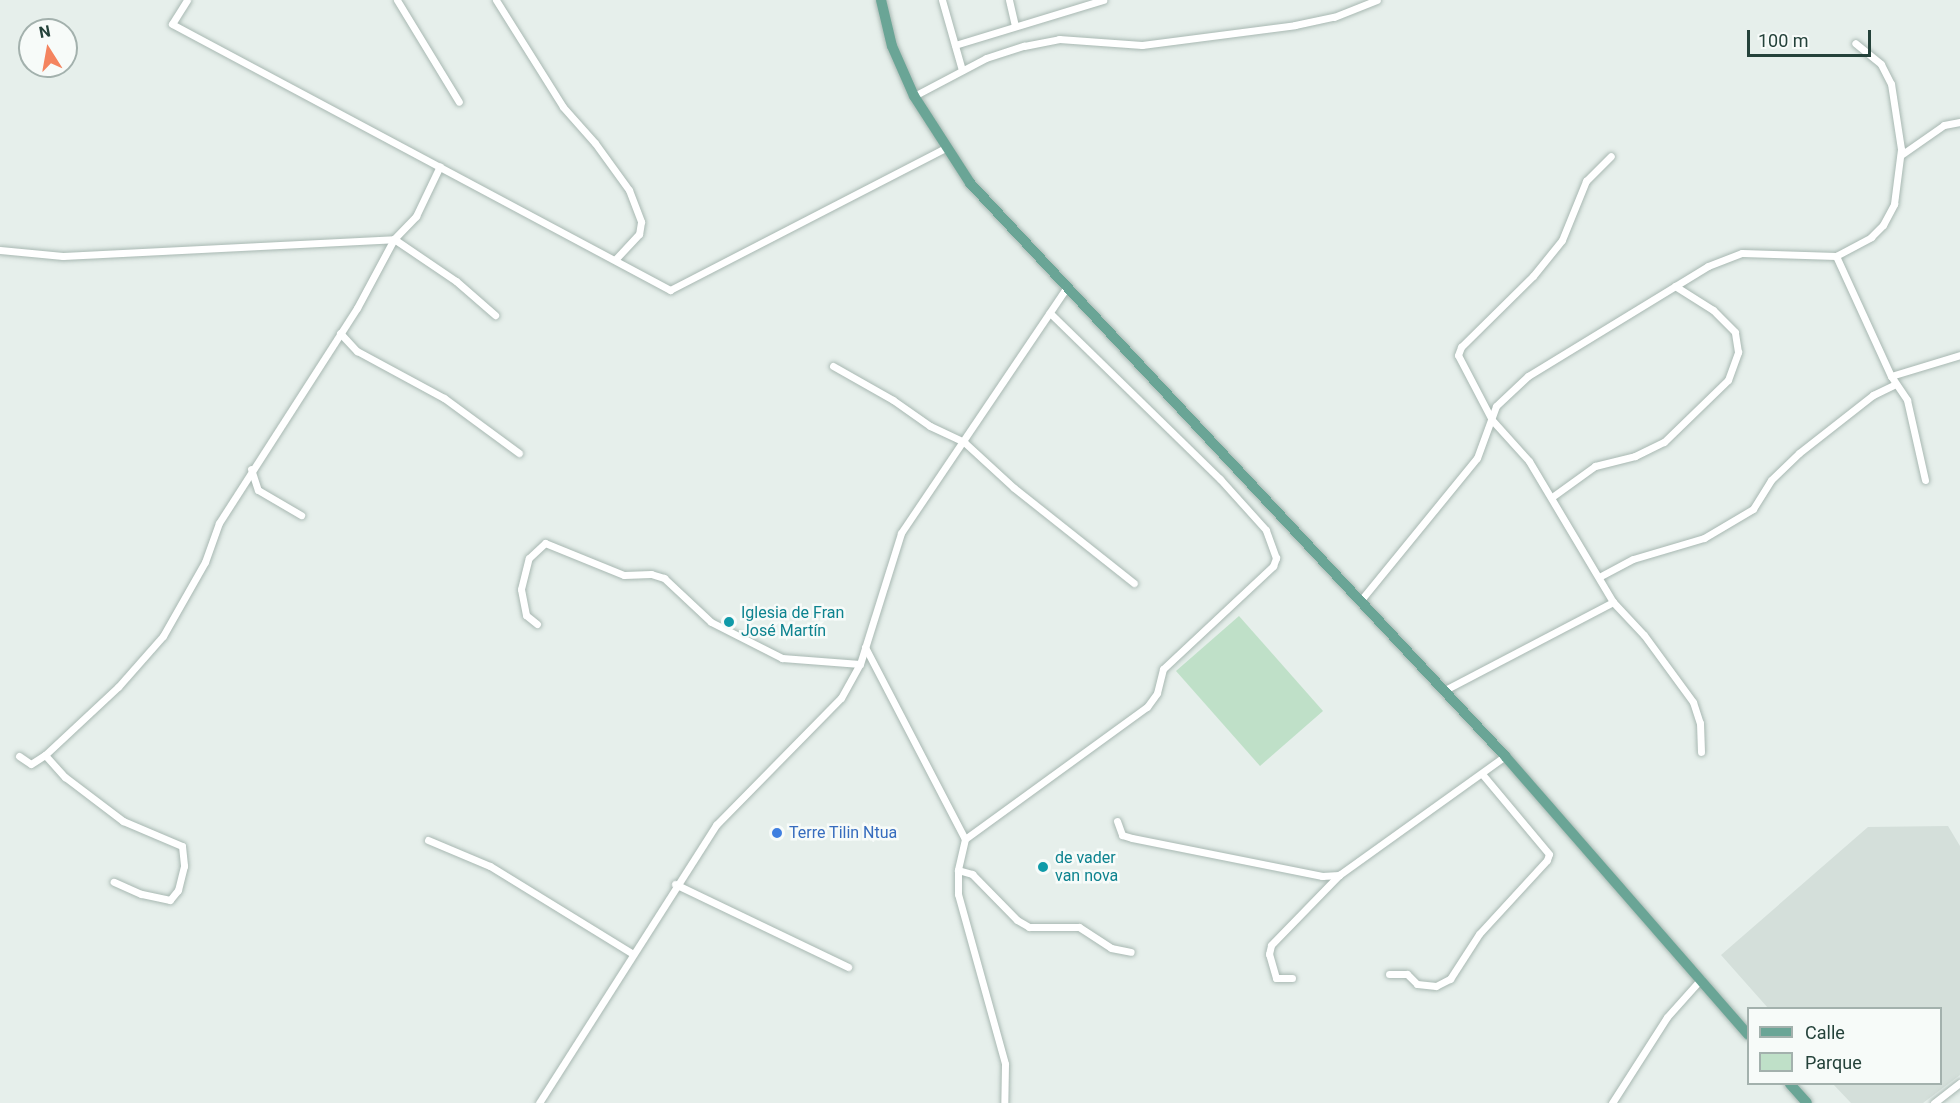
<!DOCTYPE html>
<html>
<head>
<meta charset="utf-8">
<style>
  body { margin:0 }
  #map { position:relative; width:1960px; height:1103px; overflow:hidden; background:#e6efeb; font-family:Roboto,sans-serif }
  div>[style] { position:absolute }
  [style*='--x'] { left:calc(var(--x)*1px); top:calc(var(--y)*1px); width:calc(var(--w)*1px); rotate:calc(var(--a)*1deg) }
  .built>* { inset:0; background:#d4dfda }
  .green>* { inset:0; background:#bfe0c8 }
  .roads { filter:drop-shadow(0 0 2px #a8b8b2) drop-shadow(0 0 2px #a8b8b2) }
  .minor>* { height:7px; margin:-3.5px; padding:0 3.5px; transform-origin:3.5px; border-radius:3.5px; background:#fff }
  .primary>* { height:10px; margin:-5px; padding:0 5px; transform-origin:5px; border-radius:5px; background:#6aa596 }
  .dots>* { width:16px; height:16px; translate:-50% -50%; box-sizing:border-box; border:3px solid #f7fbf9; border-radius:50% }
  span { translate:-50% -50%; white-space:nowrap; text-align:center; line-height:1.15; -webkit-text-stroke:5px #f7fbf9; paint-order:stroke }
  .culture-label { font-size:16px; color:#0d838f }
  .left { translate:0 -50%; text-align:left }
  .shop-label { font-size:16px; color:#366cbe }
  .legend { position:absolute; left:1747px; top:1007px; width:195px; height:78px; box-sizing:border-box; background:#f7fbf9; border:2px solid #a3b1ad; margin:0; padding:8px 10px; list-style:none; font-size:18px; color:#24423a }
  .legend li { display:flex; align-items:center; gap:12px; height:30px }
  .legend b { width:30px; border:2px solid #a3b1ad }
  .north { position:absolute; left:18px; top:18px; width:60px; height:60px; box-sizing:border-box; background:#f7fbf9; border:2px solid #a3b1ad; border-radius:50%; rotate:349deg; font-size:16px; font-weight:700; line-height:24px; text-align:center; color:#24423a }
  .north::after { content:''; display:block; margin:auto; width:21px; height:27px; background:#f4845f; clip-path:polygon(50% 0,100% 100%,50% 72%,0 100%) }
  .scale { position:absolute; left:1747px; top:30px; width:124px; height:27px; box-sizing:border-box; border:3px solid #24423a; border-top:0; padding-left:8px; font-size:18px; line-height:21px; white-space:nowrap; color:#24423a; -webkit-text-stroke:4px #f7fbf9; paint-order:stroke }
</style>
</head>
<body>
<div id="map">
  <div class="built">
    <i style="clip-path:polygon(1948px 826px,1960px 846px,1960px 1075px,1923px 1103px,1851px 1103px,1833px 1084px,1940px 1084px,1940px 1008px,1768px 1008px,1721px 955px,1868px 827px)"></i>
  </div>
  <div class="green">
    <i style="clip-path:polygon(1239px 616px,1323px 711px,1260px 766px,1176px 671px)"></i>
  </div>
  <div class="roads">
    <div class="minor">
      <i style="--x:187;--y:0;--w:28;--a:122"></i>
      <i style="--x:172;--y:24;--w:565;--a:28.11"></i>
      <i style="--x:670;--y:290;--w:309;--a:-27.3"></i>
      <i style="--x:397;--y:0;--w:119;--a:58.7"></i>
      <i style="--x:496;--y:0;--w:126;--a:57.9"></i>
      <i style="--x:563;--y:107;--w:48;--a:48.4"></i>
      <i style="--x:595;--y:143;--w:58;--a:54.1"></i>
      <i style="--x:629;--y:190;--w:34;--a:69"></i>
      <i style="--x:641;--y:222;--w:12;--a:99"></i>
      <i style="--x:639;--y:234;--w:35;--a:133"></i>
      <i style="--x:942;--y:0;--w:73;--a:74.1"></i>
      <i style="--x:1009;--y:0;--w:26;--a:77"></i>
      <i style="--x:955;--y:45;--w:155;--a:-16.9"></i>
      <i style="--x:914;--y:96;--w:81;--a:-27.8"></i>
      <i style="--x:986;--y:58;--w:40;--a:-18"></i>
      <i style="--x:1024;--y:46;--w:36;--a:-11"></i>
      <i style="--x:1059;--y:39;--w:83;--a:4.1"></i>
      <i style="--x:1142;--y:45;--w:154;--a:-7.4"></i>
      <i style="--x:1295;--y:25;--w:40;--a:-12"></i>
      <i style="--x:1334;--y:17;--w:46;--a:-21.6"></i>
      <i style="--x:1901;--y:155;--w:52;--a:-34.9"></i>
      <i style="--x:1944;--y:125;--w:16;--a:-11"></i>
      <i style="--x:0;--y:250;--w:63;--a:5.4"></i>
      <i style="--x:63;--y:256;--w:331;--a:-2.9"></i>
      <i style="--x:394;--y:239;--w:32;--a:-46"></i>
      <i style="--x:416;--y:216;--w:55;--a:-64.4"></i>
      <i style="--x:1836;--y:256;--w:132;--a:65.4"></i>
      <i style="--x:1891;--y:376;--w:29;--a:56"></i>
      <i style="--x:1907;--y:400;--w:82;--a:77.3"></i>
      <i style="--x:340;--y:333;--w:25;--a:47"></i>
      <i style="--x:357;--y:351;--w:99;--a:28.4"></i>
      <i style="--x:444;--y:398;--w:93;--a:36.3"></i>
      <i style="--x:833;--y:366;--w:69;--a:29.5"></i>
      <i style="--x:893;--y:400;--w:45;--a:35.1"></i>
      <i style="--x:930;--y:426;--w:38;--a:25"></i>
      <i style="--x:964;--y:442;--w:68;--a:42.6"></i>
      <i style="--x:1014;--y:488;--w:153;--a:38.4"></i>
      <i style="--x:1891;--y:376;--w:72;--a:-16.9"></i>
      <i style="--x:251;--y:469;--w:22;--a:72"></i>
      <i style="--x:258;--y:490;--w:50;--a:30.2"></i>
      <i style="--x:1552;--y:497;--w:53;--a:-35.8"></i>
      <i style="--x:1595;--y:466;--w:41;--a:-14"></i>
      <i style="--x:1635;--y:456;--w:32;--a:-26"></i>
      <i style="--x:1664;--y:442;--w:89;--a:-44.1"></i>
      <i style="--x:1728;--y:380;--w:30;--a:-70"></i>
      <i style="--x:1738;--y:352;--w:20;--a:-99"></i>
      <i style="--x:1735;--y:332;--w:31;--a:-135"></i>
      <i style="--x:1713;--y:310;--w:45;--a:-147.7"></i>
      <i style="--x:1599;--y:577;--w:38;--a:-28"></i>
      <i style="--x:1633;--y:559;--w:74;--a:-16.5"></i>
      <i style="--x:1704;--y:538;--w:57;--a:-30.6"></i>
      <i style="--x:1753;--y:509;--w:34;--a:-58"></i>
      <i style="--x:1771;--y:480;--w:39;--a:-44"></i>
      <i style="--x:1799;--y:453;--w:94;--a:-38.1"></i>
      <i style="--x:1873;--y:395;--w:25;--a:-26"></i>
      <i style="--x:1361;--y:600;--w:183;--a:-50.8"></i>
      <i style="--x:1477;--y:458;--w:55;--a:-69.9"></i>
      <i style="--x:1496;--y:406;--w:44;--a:-43.2"></i>
      <i style="--x:1528;--y:376;--w:211;--a:-31.4"></i>
      <i style="--x:1708;--y:266;--w:36;--a:-21"></i>
      <i style="--x:1742;--y:253;--w:94;--a:1.8"></i>
      <i style="--x:1836;--y:256;--w:40;--a:-28"></i>
      <i style="--x:1871;--y:237;--w:17;--a:-45"></i>
      <i style="--x:1883;--y:225;--w:24;--a:-62"></i>
      <i style="--x:1894;--y:204;--w:55;--a:-82.7"></i>
      <i style="--x:1901;--y:149;--w:66;--a:-98.7"></i>
      <i style="--x:1891;--y:84;--w:22;--a:-117"></i>
      <i style="--x:1881;--y:64;--w:33;--a:-141"></i>
      <i style="--x:1613;--y:602;--w:45;--a:46.8"></i>
      <i style="--x:1644;--y:635;--w:83;--a:53.8"></i>
      <i style="--x:1693;--y:702;--w:22;--a:72"></i>
      <i style="--x:1700;--y:723;--w:29;--a:88"></i>
      <i style="--x:537;--y:624;--w:14;--a:-141"></i>
      <i style="--x:526;--y:615;--w:26;--a:-101"></i>
      <i style="--x:521;--y:589;--w:32;--a:-76"></i>
      <i style="--x:529;--y:558;--w:22;--a:-43"></i>
      <i style="--x:545;--y:543;--w:85;--a:22.1"></i>
      <i style="--x:624;--y:575;--w:27;--a:-2"></i>
      <i style="--x:651;--y:574;--w:14;--a:17"></i>
      <i style="--x:664;--y:578;--w:64;--a:43.1"></i>
      <i style="--x:711;--y:622;--w:80;--a:26.9"></i>
      <i style="--x:782;--y:658;--w:78;--a:4.4"></i>
      <i style="--x:865;--y:647;--w:216;--a:62.5"></i>
      <i style="--x:965;--y:839;--w:32;--a:103"></i>
      <i style="--x:958;--y:870;--w:24;--a:90"></i>
      <i style="--x:958;--y:894;--w:176;--a:74.5"></i>
      <i style="--x:1005;--y:1064;--w:39;--a:91"></i>
      <i style="--x:1443;--y:691;--w:192;--a:-27.6"></i>
      <i style="--x:1613;--y:602;--w:164;--a:-120.8"></i>
      <i style="--x:1529;--y:461;--w:55;--a:-132.1"></i>
      <i style="--x:1492;--y:420;--w:73;--a:-117.6"></i>
      <i style="--x:1458;--y:355;--w:9;--a:-69"></i>
      <i style="--x:1461;--y:347;--w:101;--a:-44.6"></i>
      <i style="--x:1533;--y:276;--w:46;--a:-51.1"></i>
      <i style="--x:1562;--y:240;--w:64;--a:-67.9"></i>
      <i style="--x:1586;--y:181;--w:35;--a:-45"></i>
      <i style="--x:45;--y:755;--w:30;--a:48"></i>
      <i style="--x:65;--y:777;--w:73;--a:37.2"></i>
      <i style="--x:123;--y:821;--w:64;--a:23"></i>
      <i style="--x:182;--y:846;--w:20;--a:84"></i>
      <i style="--x:184;--y:866;--w:25;--a:104"></i>
      <i style="--x:178;--y:890;--w:13;--a:129"></i>
      <i style="--x:170;--y:900;--w:30;--a:-168"></i>
      <i style="--x:141;--y:894;--w:30;--a:-156"></i>
      <i style="--x:19;--y:756;--w:14;--a:34"></i>
      <i style="--x:31;--y:764;--w:17;--a:-33"></i>
      <i style="--x:45;--y:755;--w:100;--a:-43"></i>
      <i style="--x:118;--y:687;--w:68;--a:-48.6"></i>
      <i style="--x:163;--y:636;--w:85;--a:-60.4"></i>
      <i style="--x:205;--y:562;--w:41;--a:-70.3"></i>
      <i style="--x:219;--y:523;--w:255;--a:-57.3"></i>
      <i style="--x:357;--y:308;--w:78;--a:-61.8"></i>
      <i style="--x:394;--y:239;--w:75;--a:34.1"></i>
      <i style="--x:456;--y:281;--w:52;--a:41.1"></i>
      <i style="--x:1117;--y:821;--w:15;--a:70"></i>
      <i style="--x:1122;--y:835;--w:10;--a:17"></i>
      <i style="--x:1132;--y:838;--w:194;--a:11.3"></i>
      <i style="--x:1322;--y:876;--w:17;--a:-3"></i>
      <i style="--x:965;--y:839;--w:225;--a:-36"></i>
      <i style="--x:1147;--y:707;--w:17;--a:-54"></i>
      <i style="--x:1157;--y:693;--w:25;--a:-76"></i>
      <i style="--x:1163;--y:669;--w:151;--a:-43.1"></i>
      <i style="--x:1273;--y:566;--w:9;--a:-69"></i>
      <i style="--x:1276;--y:558;--w:30;--a:-110"></i>
      <i style="--x:1266;--y:530;--w:69;--a:-132"></i>
      <i style="--x:1220;--y:479;--w:238;--a:-135.7"></i>
      <i style="--x:428;--y:840;--w:67;--a:22.8"></i>
      <i style="--x:490;--y:866;--w:168;--a:31.6"></i>
      <i style="--x:958;--y:870;--w:15;--a:16"></i>
      <i style="--x:972;--y:874;--w:64;--a:45.6"></i>
      <i style="--x:1017;--y:920;--w:14;--a:30"></i>
      <i style="--x:1029;--y:927;--w:50;--a:0"></i>
      <i style="--x:1079;--y:927;--w:38;--a:33"></i>
      <i style="--x:1111;--y:948;--w:20;--a:11"></i>
      <i style="--x:675;--y:884;--w:192;--a:25.6"></i>
      <i style="--x:1389;--y:974;--w:18;--a:0"></i>
      <i style="--x:1407;--y:974;--w:14;--a:45"></i>
      <i style="--x:1417;--y:984;--w:19;--a:6"></i>
      <i style="--x:1436;--y:986;--w:16;--a:-27"></i>
      <i style="--x:1450;--y:979;--w:54;--a:-57.2"></i>
      <i style="--x:1479;--y:934;--w:100;--a:-47.4"></i>
      <i style="--x:1547;--y:860;--w:6;--a:-72"></i>
      <i style="--x:1549;--y:854;--w:104;--a:-129.9"></i>
      <i style="--x:1292;--y:978;--w:16;--a:180"></i>
      <i style="--x:1276;--y:978;--w:25;--a:-106"></i>
      <i style="--x:1269;--y:954;--w:9;--a:-77"></i>
      <i style="--x:1271;--y:945;--w:98;--a:-45.8"></i>
      <i style="--x:1339;--y:875;--w:204;--a:-35.6"></i>
      <i style="--x:539;--y:1103;--w:330;--a:-57.5"></i>
      <i style="--x:716;--y:825;--w:178;--a:-45.5"></i>
      <i style="--x:841;--y:698;--w:39;--a:-61"></i>
      <i style="--x:860;--y:664;--w:137;--a:-72.6"></i>
      <i style="--x:901;--y:533;--w:295;--a:-56"></i>
      <i style="--x:1612;--y:1103;--w:102;--a:-57.4"></i>
      <i style="--x:1667;--y:1017;--w:51;--a:-48.2"></i>
      <i style="--x:1934;--y:1103;--w:33;--a:-38"></i>
    </div>
    <div class="primary">
      <i style="--x:881;--y:0;--w:47;--a:76.6"></i>
      <i style="--x:892;--y:46;--w:55;--a:66.3"></i>
      <i style="--x:914;--y:96;--w:103;--a:57.2"></i>
      <i style="--x:970;--y:183;--w:784;--a:46.96"></i>
      <i style="--x:1505;--y:756;--w:370;--a:48.9"></i>
      <i style="--x:1790;--y:1084;--w:25;--a:48"></i>
    </div>
  </div>
  <div class="dots">
    <i style="left:729px;top:622px;background:#0f9aa8"></i>
    <i style="left:777px;top:833px;background:#3f7fe0"></i>
    <i style="left:1043px;top:867px;background:#0f9aa8"></i>
  </div>
  <div class="culture-label">
    <span class="left" style="left:741px;top:622px">Iglesia de Fran<br>José Martín</span>
    <span class="left" style="left:1055px;top:867px">de vader<br>van nova</span>
  </div>
  <div class="shop-label">
    <span class="left" style="left:789px;top:833px">Terre Tilin Ntua</span>
  </div>
  <ul class="legend">
  <li><b style="height:8px;background:#6aa596"></b>Calle</li>
  <li><b style="height:16px;background:#bfe0c8"></b>Parque</li>
  </ul>
  <div class="north">N</div>
  <div class="scale">100 m</div>
</div>
</body>
</html>
